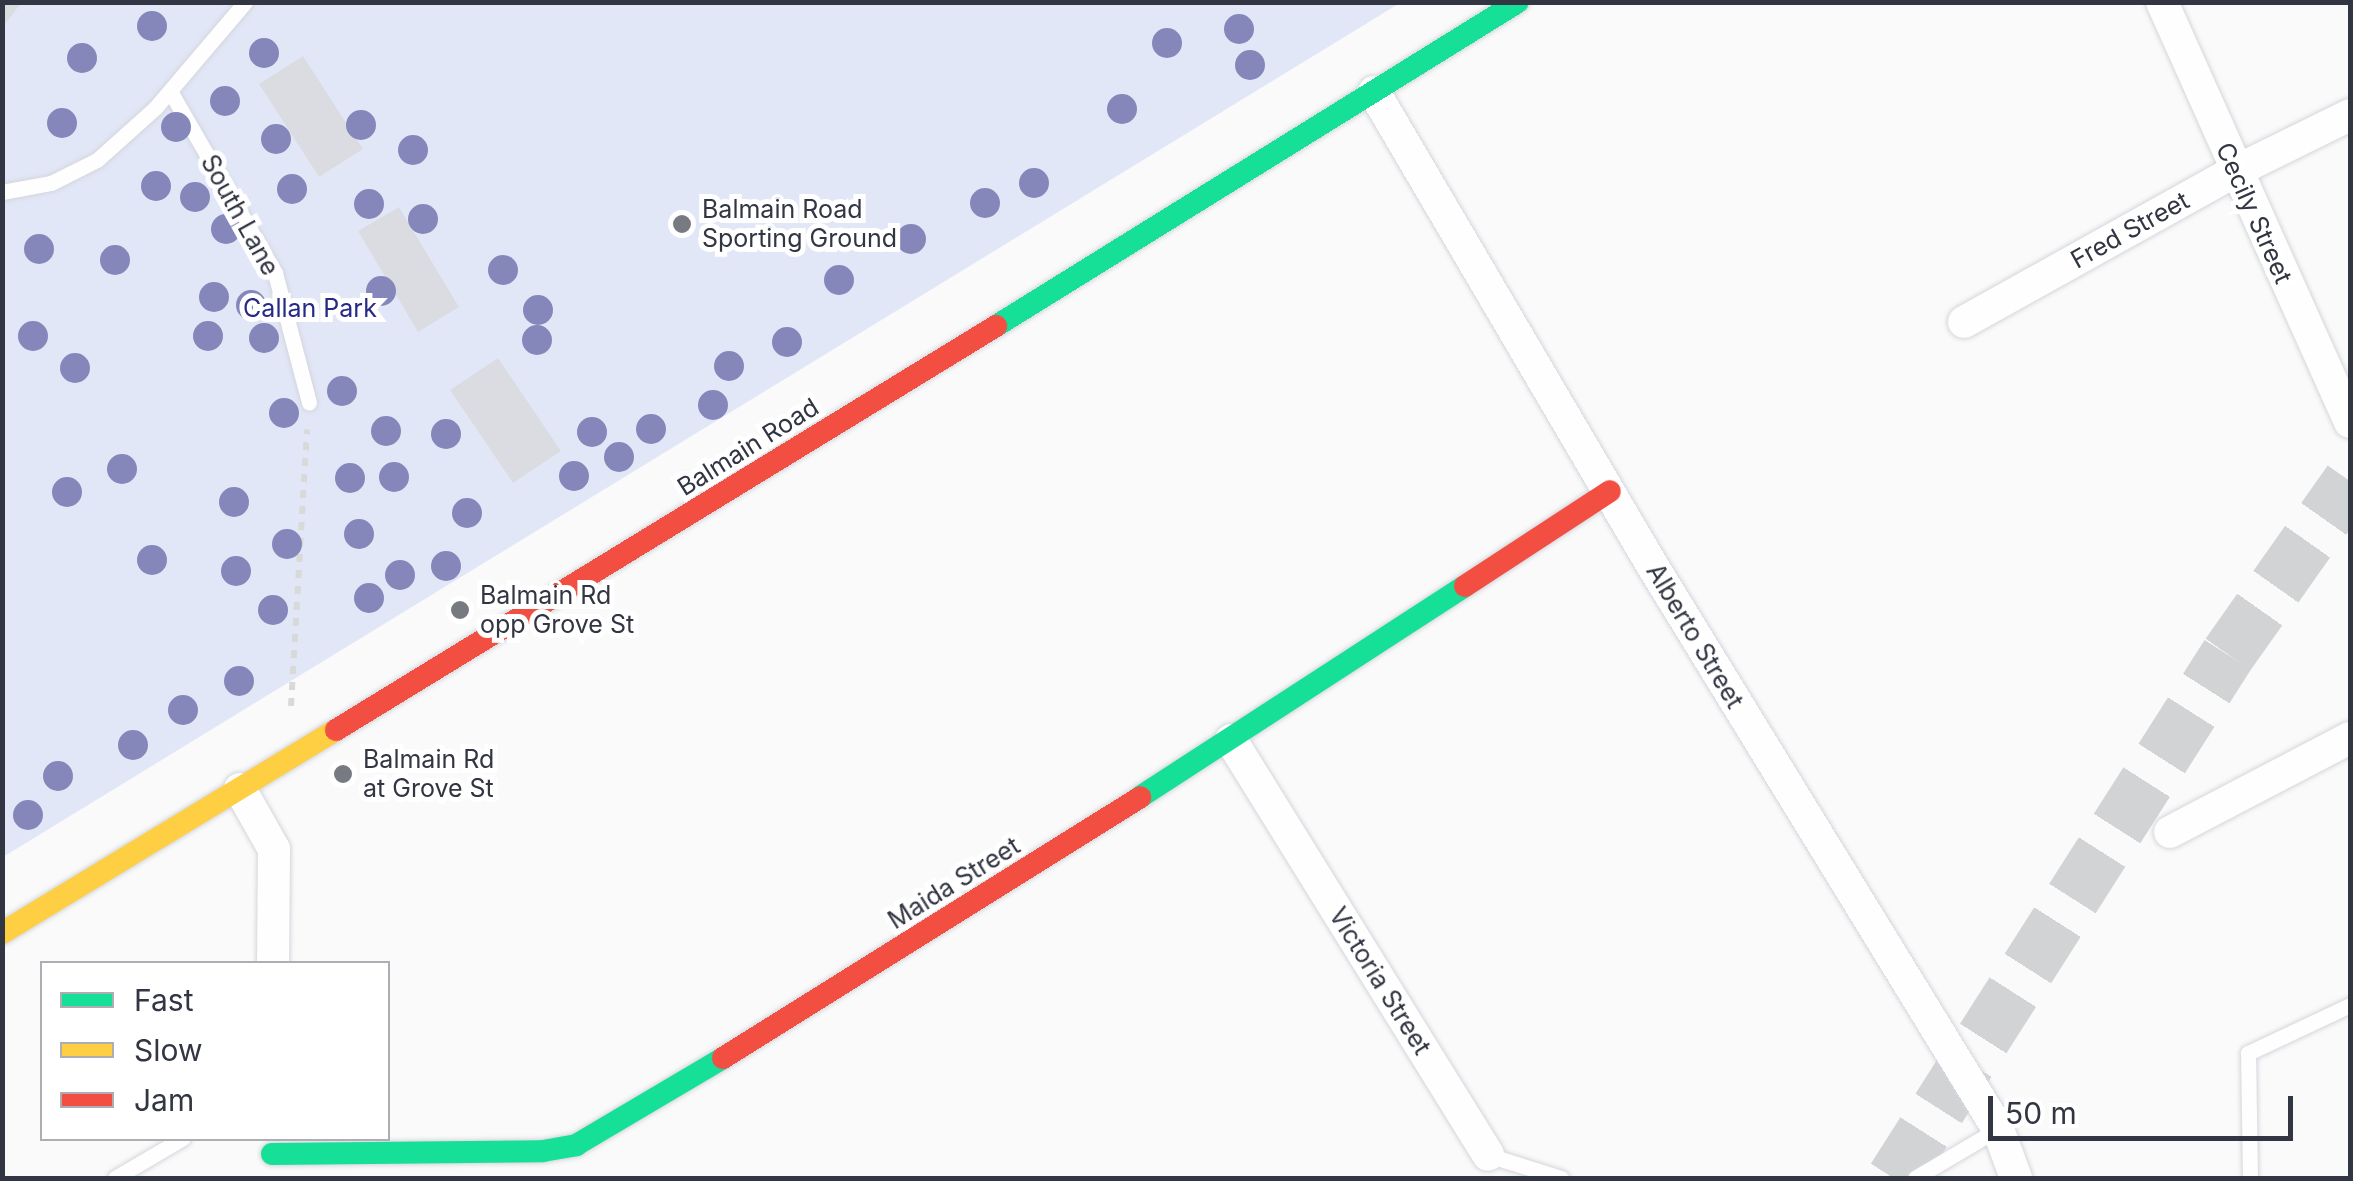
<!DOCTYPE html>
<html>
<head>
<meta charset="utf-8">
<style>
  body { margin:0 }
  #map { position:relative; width:2353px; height:1181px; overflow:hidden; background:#fafafa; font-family:Inter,sans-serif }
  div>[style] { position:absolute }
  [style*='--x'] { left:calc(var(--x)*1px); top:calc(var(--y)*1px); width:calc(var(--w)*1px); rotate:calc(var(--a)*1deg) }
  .green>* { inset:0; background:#e2e7f8 }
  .building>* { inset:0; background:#dbdce2 }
  .highway-tunnel>* { height:55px; margin-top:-27.5px; transform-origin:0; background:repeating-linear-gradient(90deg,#d2d3d5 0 55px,transparent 0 83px) }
  .path>* { height:6px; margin-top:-3px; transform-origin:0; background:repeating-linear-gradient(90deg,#d9d9da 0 8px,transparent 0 16px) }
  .roads { filter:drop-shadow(0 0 2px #d4d6dc) drop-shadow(0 0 2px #d4d6dc) }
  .lane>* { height:15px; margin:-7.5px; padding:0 7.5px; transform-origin:7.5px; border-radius:7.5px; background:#fefefe }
  .street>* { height:32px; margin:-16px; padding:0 16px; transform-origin:16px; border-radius:16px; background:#fefefe }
  .fast>* { height:22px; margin:-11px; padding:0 11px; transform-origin:11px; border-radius:11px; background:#16e098 }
  .slow>* { height:22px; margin:-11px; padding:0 11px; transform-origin:11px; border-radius:11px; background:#ffcf43 }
  .jam>* { height:22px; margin:-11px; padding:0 11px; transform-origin:11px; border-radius:11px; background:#f24e42 }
  .trees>* { width:30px; height:30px; margin:-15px; border-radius:50%; background:#8587ba }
  .dots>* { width:28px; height:28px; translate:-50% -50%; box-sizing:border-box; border:5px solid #fff; border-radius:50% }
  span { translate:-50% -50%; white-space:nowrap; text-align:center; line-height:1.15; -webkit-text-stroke:10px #fff; paint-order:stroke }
  .poi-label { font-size:25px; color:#323542 }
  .left { translate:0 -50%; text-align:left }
  .street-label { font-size:25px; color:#323542 }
  .park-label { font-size:25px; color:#262985 }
  .frame { position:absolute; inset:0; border:5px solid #323542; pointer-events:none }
  .legend { position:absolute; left:40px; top:961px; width:350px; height:180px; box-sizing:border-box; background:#fff; border:2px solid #adaeb3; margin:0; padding:12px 18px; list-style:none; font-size:30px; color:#323542 }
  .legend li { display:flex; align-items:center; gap:20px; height:50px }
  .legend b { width:50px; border:2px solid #adaeb3 }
  .scale { position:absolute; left:1988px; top:1096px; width:305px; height:45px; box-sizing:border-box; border:5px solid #323542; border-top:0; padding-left:12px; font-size:30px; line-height:35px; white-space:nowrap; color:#323542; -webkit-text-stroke:8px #fff; paint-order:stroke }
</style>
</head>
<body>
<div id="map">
  <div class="green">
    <i style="clip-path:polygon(3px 3px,1400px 3px,3px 857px)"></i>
  </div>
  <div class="building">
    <i style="clip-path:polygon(2px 2px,22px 2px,5px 24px,2px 22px)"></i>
    <i style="clip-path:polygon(303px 56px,363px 149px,319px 177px,259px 84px)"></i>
    <i style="clip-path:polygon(399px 207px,459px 307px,418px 332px,358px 231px)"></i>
    <i style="clip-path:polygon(498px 358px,561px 451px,513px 483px,450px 390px)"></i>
  </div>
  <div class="highway-tunnel">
    <i style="--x:1894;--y:1178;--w:621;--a:-57.49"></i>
    <i style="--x:2228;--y:654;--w:212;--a:-54.8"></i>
  </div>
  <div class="path">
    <i style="--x:291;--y:706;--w:277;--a:-86.7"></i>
  </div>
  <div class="roads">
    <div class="lane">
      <i style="--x:170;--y:91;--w:210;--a:60"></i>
      <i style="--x:275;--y:273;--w:134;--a:75.3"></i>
      <i style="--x:2;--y:192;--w:50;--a:-10.4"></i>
      <i style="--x:51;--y:183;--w:51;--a:-26.6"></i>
      <i style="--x:97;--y:160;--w:79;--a:-41.9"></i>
      <i style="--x:156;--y:107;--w:138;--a:-49.7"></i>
      <i style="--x:1488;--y:1155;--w:77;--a:17.5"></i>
      <i style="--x:115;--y:1178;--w:79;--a:-30.5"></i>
      <i style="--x:1915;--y:1178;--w:96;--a:-30.6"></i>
      <i style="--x:2250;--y:1178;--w:125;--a:-90.9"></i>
      <i style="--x:2248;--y:1053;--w:113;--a:-25.2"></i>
    </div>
    <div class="street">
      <i style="--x:2162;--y:2;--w:460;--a:65.9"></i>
      <i style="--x:1374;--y:92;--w:549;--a:59.56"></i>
      <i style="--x:1652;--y:565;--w:662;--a:58.47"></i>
      <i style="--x:1998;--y:1129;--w:52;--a:69.8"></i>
      <i style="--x:1964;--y:322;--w:309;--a:-29.1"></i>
      <i style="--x:2234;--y:172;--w:129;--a:-26.2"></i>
      <i style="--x:1231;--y:740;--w:488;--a:58.2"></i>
      <i style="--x:240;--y:789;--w:69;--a:60.5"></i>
      <i style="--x:274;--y:849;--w:115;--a:90.5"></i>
      <i style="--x:2170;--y:832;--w:203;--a:-27.6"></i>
    </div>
    <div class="fast">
      <i style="--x:996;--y:326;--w:614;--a:-31.83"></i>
      <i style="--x:1140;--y:797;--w:387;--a:-33"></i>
      <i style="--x:272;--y:1154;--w:271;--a:-0.6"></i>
      <i style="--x:543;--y:1151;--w:34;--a:-10"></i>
      <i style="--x:576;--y:1145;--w:171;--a:-30.6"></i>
    </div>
    <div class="slow">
      <i style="--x:2;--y:933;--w:391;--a:-31.3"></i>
    </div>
    <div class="jam">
      <i style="--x:1465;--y:586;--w:173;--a:-33.2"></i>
      <i style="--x:336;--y:730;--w:774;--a:-31.47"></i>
      <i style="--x:723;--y:1058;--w:492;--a:-32"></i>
    </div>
  </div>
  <div class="trees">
    <i style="left:152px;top:26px"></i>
    <i style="left:1239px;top:29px"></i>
    <i style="left:1167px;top:43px"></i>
    <i style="left:264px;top:53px"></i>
    <i style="left:82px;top:58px"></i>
    <i style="left:1250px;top:65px"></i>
    <i style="left:225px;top:101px"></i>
    <i style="left:1122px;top:109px"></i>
    <i style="left:62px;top:123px"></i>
    <i style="left:361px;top:125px"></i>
    <i style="left:176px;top:127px"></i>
    <i style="left:276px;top:139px"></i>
    <i style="left:413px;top:150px"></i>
    <i style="left:1034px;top:183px"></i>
    <i style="left:156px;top:186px"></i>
    <i style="left:292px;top:189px"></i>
    <i style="left:195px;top:197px"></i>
    <i style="left:985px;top:203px"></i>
    <i style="left:369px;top:204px"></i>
    <i style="left:423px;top:219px"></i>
    <i style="left:226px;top:229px"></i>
    <i style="left:911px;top:239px"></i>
    <i style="left:39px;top:249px"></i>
    <i style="left:115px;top:260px"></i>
    <i style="left:503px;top:270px"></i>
    <i style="left:839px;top:280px"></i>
    <i style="left:381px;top:291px"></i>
    <i style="left:214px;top:297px"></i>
    <i style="left:251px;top:305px"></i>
    <i style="left:538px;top:310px"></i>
    <i style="left:33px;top:336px"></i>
    <i style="left:208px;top:336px"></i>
    <i style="left:264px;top:338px"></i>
    <i style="left:537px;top:340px"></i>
    <i style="left:787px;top:342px"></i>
    <i style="left:729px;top:366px"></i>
    <i style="left:75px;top:368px"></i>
    <i style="left:342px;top:391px"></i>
    <i style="left:713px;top:405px"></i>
    <i style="left:284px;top:413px"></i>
    <i style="left:651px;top:429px"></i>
    <i style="left:386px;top:431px"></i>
    <i style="left:592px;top:432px"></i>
    <i style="left:446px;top:434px"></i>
    <i style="left:619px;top:457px"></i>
    <i style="left:122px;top:469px"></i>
    <i style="left:574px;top:476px"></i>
    <i style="left:394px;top:477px"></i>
    <i style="left:350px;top:478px"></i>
    <i style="left:67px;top:492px"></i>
    <i style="left:234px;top:502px"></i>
    <i style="left:467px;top:513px"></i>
    <i style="left:359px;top:534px"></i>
    <i style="left:287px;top:544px"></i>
    <i style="left:152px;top:560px"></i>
    <i style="left:446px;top:566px"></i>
    <i style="left:236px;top:571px"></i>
    <i style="left:400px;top:575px"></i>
    <i style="left:369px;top:598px"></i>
    <i style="left:273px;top:610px"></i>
    <i style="left:239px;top:681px"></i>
    <i style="left:183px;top:710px"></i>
    <i style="left:133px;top:745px"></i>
    <i style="left:58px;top:776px"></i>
    <i style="left:28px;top:815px"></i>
  </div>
  <div class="dots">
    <i style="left:682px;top:224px;background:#787a82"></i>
    <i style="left:460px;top:610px;background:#787a82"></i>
    <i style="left:343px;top:774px;background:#787a82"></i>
  </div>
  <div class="poi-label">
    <span class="left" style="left:702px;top:224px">Balmain Road<br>Sporting Ground</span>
    <span class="left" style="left:480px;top:610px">Balmain Rd<br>opp Grove St</span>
    <span class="left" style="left:363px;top:774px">Balmain Rd<br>at Grove St</span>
  </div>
  <div class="street-label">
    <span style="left:2254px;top:213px;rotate:66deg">Cecily Street</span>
    <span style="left:240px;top:215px;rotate:61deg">South Lane</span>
    <span style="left:2130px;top:230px;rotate:-29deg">Fred Street</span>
    <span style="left:748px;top:447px;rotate:-32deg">Balmain Road</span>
    <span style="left:1695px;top:636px;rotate:59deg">Alberto Street</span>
    <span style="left:954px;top:883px;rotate:-32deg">Maida Street</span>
    <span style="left:1380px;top:981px;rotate:58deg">Victoria Street</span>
  </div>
  <div class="park-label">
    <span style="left:310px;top:308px">Callan Park</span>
  </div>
  <div class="frame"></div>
  <ul class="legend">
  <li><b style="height:12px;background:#16e098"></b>Fast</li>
  <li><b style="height:12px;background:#ffcf43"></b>Slow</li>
  <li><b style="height:12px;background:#f24e42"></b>Jam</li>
  </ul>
  <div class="scale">50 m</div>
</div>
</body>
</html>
